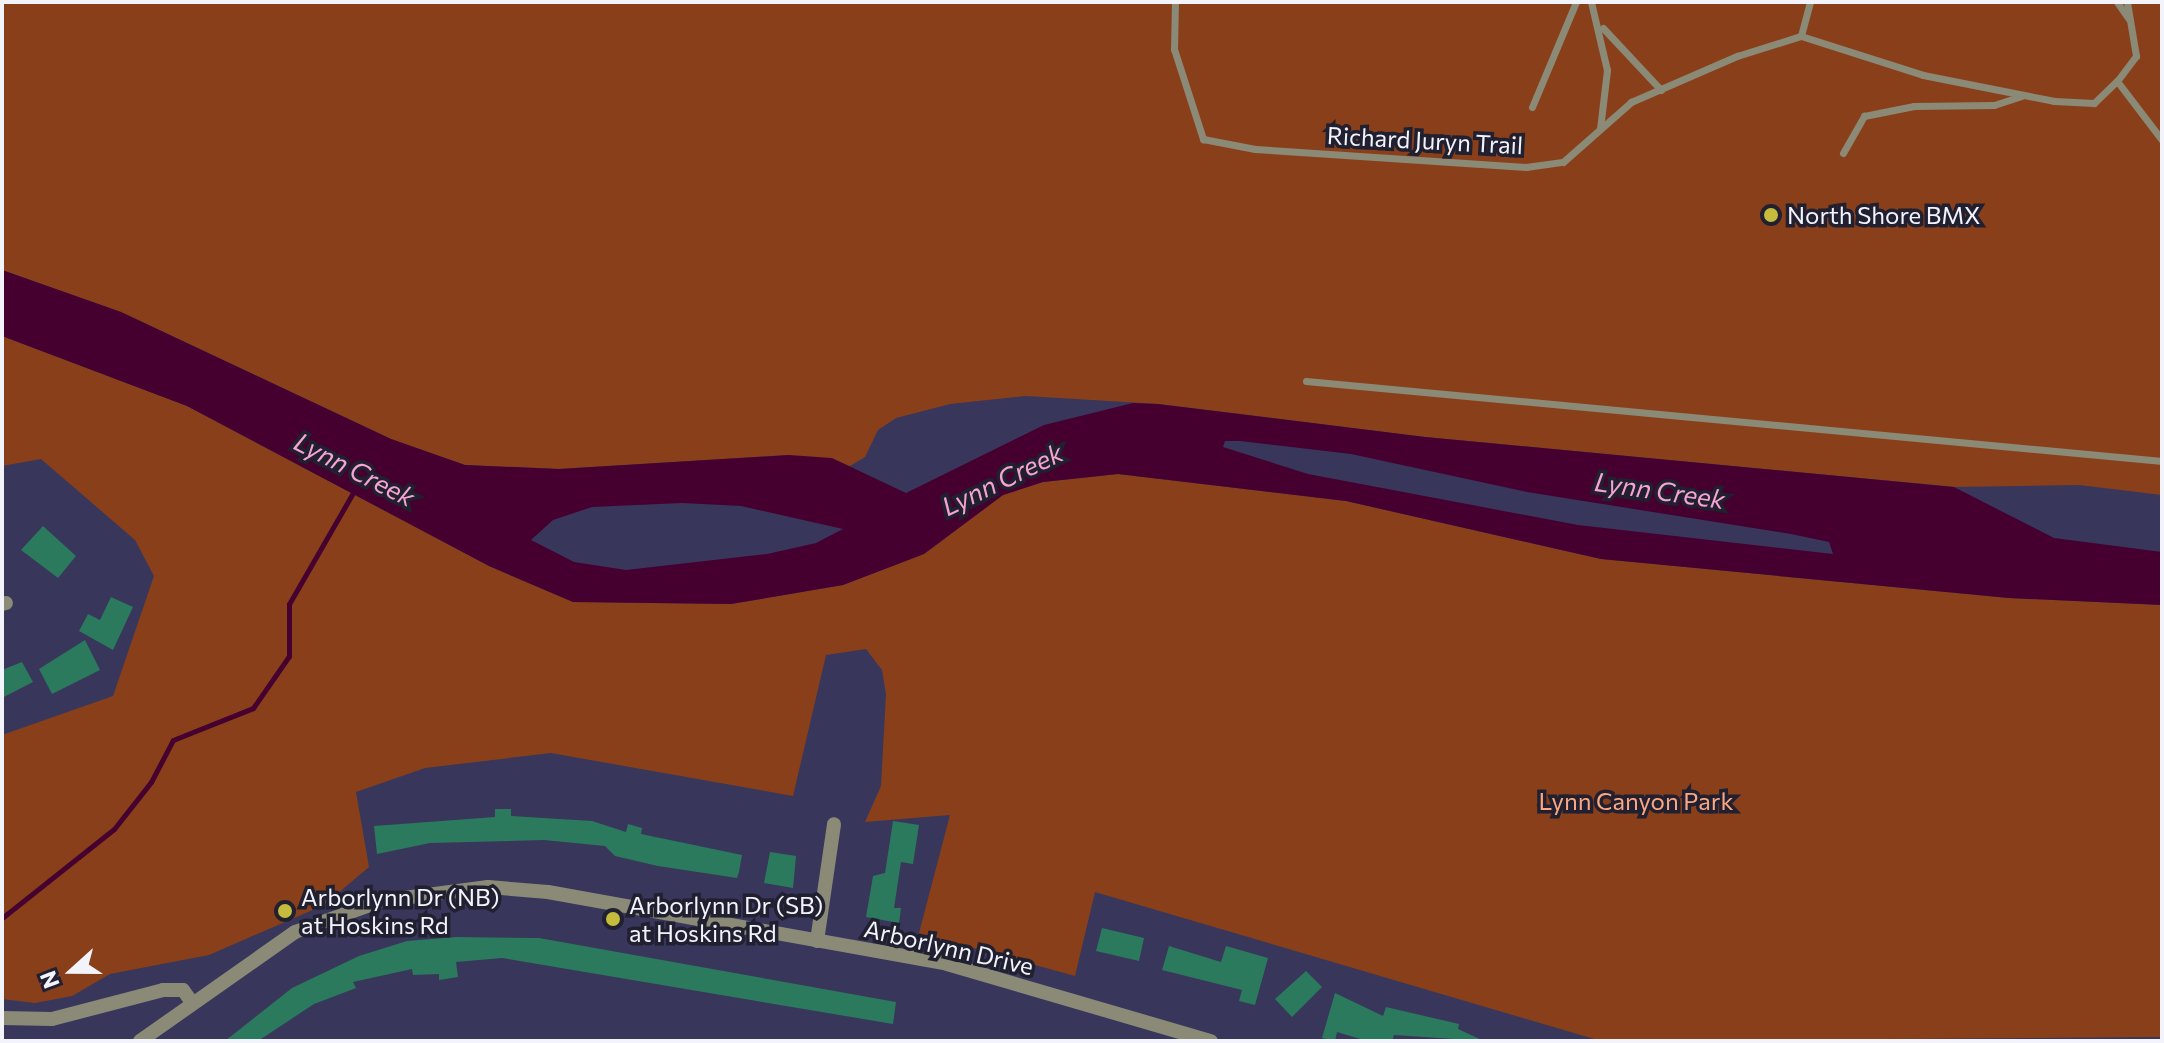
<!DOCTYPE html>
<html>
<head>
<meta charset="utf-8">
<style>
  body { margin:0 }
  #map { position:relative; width:2164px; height:1043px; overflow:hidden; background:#38365b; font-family:Commissioner,sans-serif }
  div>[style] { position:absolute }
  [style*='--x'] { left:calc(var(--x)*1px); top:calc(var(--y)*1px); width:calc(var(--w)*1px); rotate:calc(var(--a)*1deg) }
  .green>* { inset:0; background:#89401a }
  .water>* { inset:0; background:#460030 }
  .stream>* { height:5px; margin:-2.5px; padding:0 2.5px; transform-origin:2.5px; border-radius:2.5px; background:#460030 }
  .building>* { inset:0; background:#2b7a5d }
  .lane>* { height:7px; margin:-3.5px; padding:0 3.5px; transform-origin:3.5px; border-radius:3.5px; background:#8b8a77 }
  .street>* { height:14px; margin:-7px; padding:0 7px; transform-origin:7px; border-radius:7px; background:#8b8a77 }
  .dots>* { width:22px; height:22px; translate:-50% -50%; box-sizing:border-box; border:4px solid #212031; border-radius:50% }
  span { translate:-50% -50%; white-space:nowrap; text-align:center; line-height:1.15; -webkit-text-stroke:7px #212031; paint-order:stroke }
  .street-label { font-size:24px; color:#f3f3fc }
  .poi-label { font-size:24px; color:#f3f3fc }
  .left { translate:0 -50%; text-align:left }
  .park-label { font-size:24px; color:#fda781 }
  .water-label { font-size:26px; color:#f6a3d2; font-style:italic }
  .frame { position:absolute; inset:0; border:4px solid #f3f3fc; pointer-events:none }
  .north { position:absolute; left:32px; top:931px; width:80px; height:80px; -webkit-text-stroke:6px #212031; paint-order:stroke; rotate:249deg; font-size:22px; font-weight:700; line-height:32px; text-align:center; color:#f3f3fc }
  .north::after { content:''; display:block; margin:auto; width:28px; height:36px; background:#f3f3fc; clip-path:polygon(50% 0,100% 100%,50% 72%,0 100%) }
</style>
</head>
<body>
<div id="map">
  <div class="green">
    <i style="clip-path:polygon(2px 2px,2162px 2px,2162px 495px,2079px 485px,1955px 487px,1425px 437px,1158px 404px,1026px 396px,950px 404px,896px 418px,878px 430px,865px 457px,850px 466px,788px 455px,559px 469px,465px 465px,391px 439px,121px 312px,2px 270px)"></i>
    <i style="clip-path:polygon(2px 336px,187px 406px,489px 566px,573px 602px,731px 604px,843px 585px,924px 554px,1003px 495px,1043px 482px,1118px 474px,1346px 501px,1601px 559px,2009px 598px,2162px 605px,2162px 1037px,1601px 1041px,1095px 892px,1075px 976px,919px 933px,950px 815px,865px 822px,881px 786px,886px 694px,882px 670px,866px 649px,826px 655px,793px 796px,551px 753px,425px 768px,356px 792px,369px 867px,324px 905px,209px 955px,110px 974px,72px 996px,35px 1003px,2px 999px,2px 735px,113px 696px,154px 576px,135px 540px,41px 459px,2px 466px)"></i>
  </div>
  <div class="water">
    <i style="clip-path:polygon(evenodd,2px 270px,121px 312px,391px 439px,465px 465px,559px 469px,789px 455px,832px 458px,906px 493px,1044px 425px,1133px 403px,1158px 404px,1425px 437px,1954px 487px,2054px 538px,2162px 552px,2162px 605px,2009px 598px,1601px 559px,1346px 501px,1118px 474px,1043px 482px,1003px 495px,924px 554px,843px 585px,731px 604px,573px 602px,489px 566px,187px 406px,2px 336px,2px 270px,1240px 441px,1351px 454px,1527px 492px,1791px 534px,1829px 542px,1833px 554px,1578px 525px,1308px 474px,1223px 447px,1225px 441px,1240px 441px,2px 270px,682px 503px,741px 506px,843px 529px,816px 543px,767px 554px,626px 570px,574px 562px,531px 540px,553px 520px,592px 507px,682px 503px)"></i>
  </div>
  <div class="stream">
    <i style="--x:2;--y:918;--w:143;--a:-38.5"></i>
    <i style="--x:114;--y:829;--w:60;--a:-51.8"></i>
    <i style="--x:151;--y:782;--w:47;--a:-62.4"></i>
    <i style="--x:173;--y:740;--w:86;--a:-21.8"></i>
    <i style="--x:253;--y:708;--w:63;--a:-55.3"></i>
    <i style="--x:289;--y:656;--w:52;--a:-90"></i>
    <i style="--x:289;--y:604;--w:138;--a:-60.1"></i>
  </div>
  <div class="building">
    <i style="clip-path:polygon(43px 526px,76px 556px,58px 578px,21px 550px)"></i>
    <i style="clip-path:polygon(111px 597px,133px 607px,113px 650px,79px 631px,88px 614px,100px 620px)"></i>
    <i style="clip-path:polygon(85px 640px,100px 670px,52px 694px,39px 669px)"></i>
    <i style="clip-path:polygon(22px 662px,33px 682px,2px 698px,2px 670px)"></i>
    <i style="clip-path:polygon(495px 809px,511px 809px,511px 816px,592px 821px,626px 832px,628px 824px,642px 828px,641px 834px,742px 855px,739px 872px,737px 878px,658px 866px,615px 856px,605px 846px,544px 840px,430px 843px,377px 854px,374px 826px,495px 817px)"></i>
    <i style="clip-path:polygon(893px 821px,919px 825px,913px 864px,901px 862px,894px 908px,901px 908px,899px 923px,866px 917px,873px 876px,885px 873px)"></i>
    <i style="clip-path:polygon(770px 852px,796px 856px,793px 888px,764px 883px)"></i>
    <i style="clip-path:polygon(1102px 928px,1144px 938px,1139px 961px,1096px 951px)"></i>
    <i style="clip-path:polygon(456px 937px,539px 938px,896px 1002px,893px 1024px,502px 958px,456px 962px,458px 977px,439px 980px,439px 974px,413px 975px,412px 969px,353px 982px,356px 988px,314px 1004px,258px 1041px,225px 1041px,292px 988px,359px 956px,407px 941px)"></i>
    <i style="clip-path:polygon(1169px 946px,1221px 962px,1226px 946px,1268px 958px,1255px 1005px,1239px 1001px,1242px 990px,1162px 970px)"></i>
    <i style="clip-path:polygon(1306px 971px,1322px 987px,1292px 1017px,1275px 999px)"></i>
    <i style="clip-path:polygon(1335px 993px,1383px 1016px,1386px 1007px,1459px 1024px,1458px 1029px,1484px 1041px,1394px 1035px,1392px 1041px,1367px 1041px,1337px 1032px,1335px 1041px,1322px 1038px)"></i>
  </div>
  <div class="lane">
    <i style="--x:1175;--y:2;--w:47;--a:91.2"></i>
    <i style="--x:1174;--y:49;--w:95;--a:72.1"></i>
    <i style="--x:1203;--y:139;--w:53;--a:10.9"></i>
    <i style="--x:1255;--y:149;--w:272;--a:3.8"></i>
    <i style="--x:1526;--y:167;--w:37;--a:-8"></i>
    <i style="--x:1563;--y:162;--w:91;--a:-41.4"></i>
    <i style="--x:1631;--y:102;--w:116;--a:-23.5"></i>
    <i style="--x:1737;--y:56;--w:67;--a:-17.4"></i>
    <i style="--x:1591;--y:2;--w:70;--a:76.8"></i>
    <i style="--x:1607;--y:70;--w:59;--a:96.8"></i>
    <i style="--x:1810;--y:2;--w:35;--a:105"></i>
    <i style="--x:1801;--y:36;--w:128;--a:17.7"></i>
    <i style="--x:1923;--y:75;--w:134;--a:11.2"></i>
    <i style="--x:2054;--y:101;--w:40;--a:2.9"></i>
    <i style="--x:2094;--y:103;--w:32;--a:-44"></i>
    <i style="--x:2117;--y:2;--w:21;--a:55"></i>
    <i style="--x:2127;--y:2;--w:55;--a:80.5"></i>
    <i style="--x:2136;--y:56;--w:31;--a:127"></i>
    <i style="--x:2117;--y:81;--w:74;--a:52.7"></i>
    <i style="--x:1603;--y:28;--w:85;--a:46.9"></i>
    <i style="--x:1532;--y:107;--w:114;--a:-67.3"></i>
    <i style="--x:1843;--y:153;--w:43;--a:-60.4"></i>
    <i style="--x:1864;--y:116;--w:51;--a:-11.3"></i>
    <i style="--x:1914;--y:106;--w:80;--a:-0.7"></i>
    <i style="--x:1994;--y:105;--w:29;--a:-18"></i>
    <i style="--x:1306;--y:381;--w:860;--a:5.34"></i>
  </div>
  <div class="street">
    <i style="--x:2;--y:604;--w:4;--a:-14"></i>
    <i style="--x:817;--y:941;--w:118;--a:-81.7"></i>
    <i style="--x:2;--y:1018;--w:50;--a:1.1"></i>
    <i style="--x:52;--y:1019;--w:115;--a:-14.6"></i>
    <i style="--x:163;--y:990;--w:20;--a:0"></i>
    <i style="--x:183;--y:990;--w:14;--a:54"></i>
    <i style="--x:140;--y:1041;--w:189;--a:-35.1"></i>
    <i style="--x:295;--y:932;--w:91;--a:-19.8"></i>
    <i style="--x:381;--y:901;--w:108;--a:-7.5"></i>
    <i style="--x:488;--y:887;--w:60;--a:4.8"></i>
    <i style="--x:548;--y:892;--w:405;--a:10.2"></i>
    <i style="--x:947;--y:964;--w:275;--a:16.3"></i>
  </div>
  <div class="dots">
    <i style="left:1771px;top:215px;background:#c5bc3d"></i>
    <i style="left:285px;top:911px;background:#c5bc3d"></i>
    <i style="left:613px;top:919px;background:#c5bc3d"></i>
  </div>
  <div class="street-label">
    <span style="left:1425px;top:140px;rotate:3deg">Richard Juryn Trail</span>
    <span style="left:949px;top:947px;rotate:13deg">Arborlynn Drive</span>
  </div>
  <div class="poi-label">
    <span class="left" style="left:1787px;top:215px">North Shore BMX</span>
    <span class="left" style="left:301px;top:911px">Arborlynn Dr (NB)<br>at Hoskins Rd</span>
    <span class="left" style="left:629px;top:919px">Arborlynn Dr (SB)<br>at Hoskins Rd</span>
  </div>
  <div class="park-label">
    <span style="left:1636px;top:801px">Lynn Canyon Park</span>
  </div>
  <div class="water-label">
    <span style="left:355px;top:469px;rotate:27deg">Lynn Creek</span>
    <span style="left:1002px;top:479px;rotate:-26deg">Lynn Creek</span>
    <span style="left:1660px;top:490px;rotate:8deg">Lynn Creek</span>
  </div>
  <div class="frame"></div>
  <div class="north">N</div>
</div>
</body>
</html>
